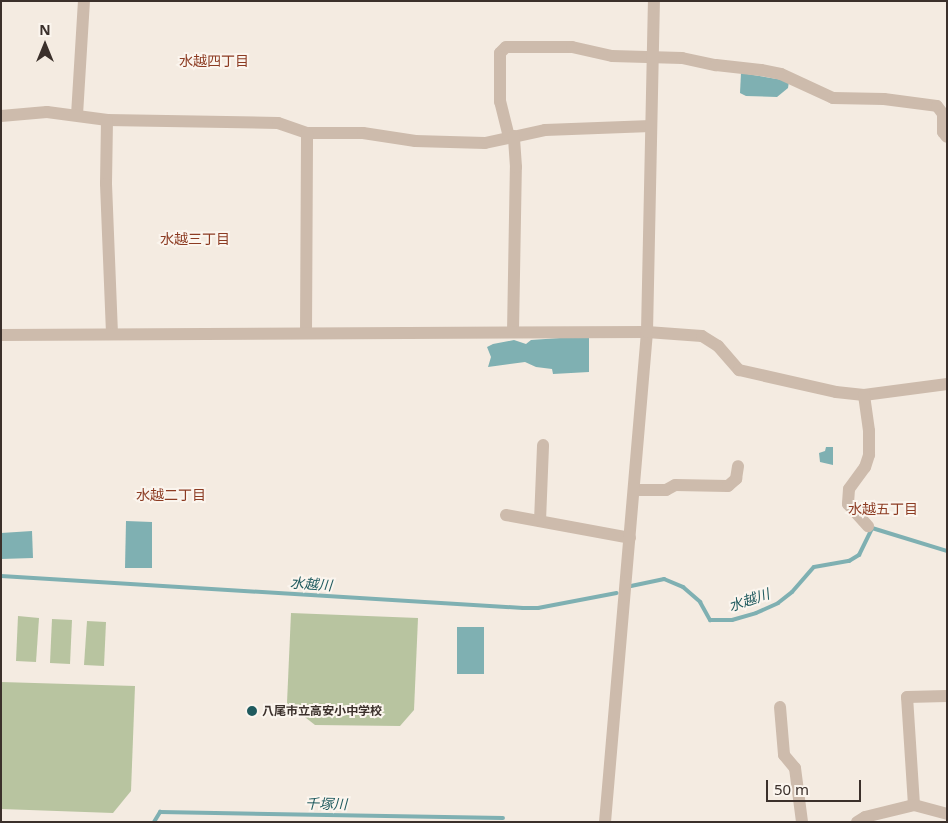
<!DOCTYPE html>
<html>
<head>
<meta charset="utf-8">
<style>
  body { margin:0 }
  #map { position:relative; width:948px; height:823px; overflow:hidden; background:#f4ebe1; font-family:"Noto Sans","Noto Sans JP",sans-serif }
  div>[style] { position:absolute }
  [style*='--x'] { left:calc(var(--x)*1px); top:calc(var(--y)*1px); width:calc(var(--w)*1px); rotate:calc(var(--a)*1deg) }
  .green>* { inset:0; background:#b8c4a0 }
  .water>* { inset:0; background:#7fb0b2 }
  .stream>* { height:4px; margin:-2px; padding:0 2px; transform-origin:2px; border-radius:2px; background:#7fb0b2 }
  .minor>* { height:12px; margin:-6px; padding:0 6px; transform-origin:6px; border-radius:6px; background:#cdbbac }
  .dots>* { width:14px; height:14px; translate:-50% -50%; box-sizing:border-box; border:2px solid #fbf5ee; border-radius:50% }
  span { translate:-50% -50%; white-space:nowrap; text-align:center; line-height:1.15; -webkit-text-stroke:4px #fbf5ee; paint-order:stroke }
  .poi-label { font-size:12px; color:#3b302b; font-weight:700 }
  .left { translate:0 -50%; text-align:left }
  .neighbourhood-label { font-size:14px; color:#8c3b22 }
  .water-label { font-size:14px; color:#1f5a5e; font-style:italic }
  .frame { position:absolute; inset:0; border:2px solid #3b302b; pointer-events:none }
  .north { position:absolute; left:20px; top:20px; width:50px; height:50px; -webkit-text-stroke:4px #fbf5ee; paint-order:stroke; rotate:0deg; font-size:14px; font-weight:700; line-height:20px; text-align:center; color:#3b302b }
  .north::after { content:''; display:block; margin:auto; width:18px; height:22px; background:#3b302b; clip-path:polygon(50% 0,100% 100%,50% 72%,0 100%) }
  .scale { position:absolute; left:766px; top:780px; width:95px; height:22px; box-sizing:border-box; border:2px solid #3b302b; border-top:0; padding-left:6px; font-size:15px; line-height:18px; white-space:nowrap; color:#3b302b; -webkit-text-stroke:4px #fbf5ee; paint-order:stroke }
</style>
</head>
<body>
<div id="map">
  <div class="green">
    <i style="clip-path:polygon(291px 613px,418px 618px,414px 710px,400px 726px,315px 725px,287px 703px)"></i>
    <i style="clip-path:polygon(18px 616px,39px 618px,36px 662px,16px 661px)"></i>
    <i style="clip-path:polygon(52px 619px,72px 620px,70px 664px,50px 663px)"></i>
    <i style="clip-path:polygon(87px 621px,106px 622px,104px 666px,84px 665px)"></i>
    <i style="clip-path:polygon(1px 682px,135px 686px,131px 791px,113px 813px,1px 809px)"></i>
  </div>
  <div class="water">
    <i style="clip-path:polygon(741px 73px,789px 81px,788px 88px,777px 97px,746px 96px,740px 93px)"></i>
    <i style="clip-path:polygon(560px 338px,589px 338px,589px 372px,553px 374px,552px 369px,536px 367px,525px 362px,488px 367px,491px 357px,487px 347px,493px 344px,514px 340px,526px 344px,531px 340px)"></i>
    <i style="clip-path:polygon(826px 447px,833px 447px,833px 465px,820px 462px,819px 453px,825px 451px)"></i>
    <i style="clip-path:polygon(126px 521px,152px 522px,152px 568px,125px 568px)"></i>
    <i style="clip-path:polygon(32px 531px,33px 558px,1px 559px,1px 533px)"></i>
    <i style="clip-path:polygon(457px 627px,484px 627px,484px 674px,457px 674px)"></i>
  </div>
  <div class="stream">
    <i style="--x:1;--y:576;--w:523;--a:3.51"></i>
    <i style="--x:523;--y:608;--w:15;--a:0"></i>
    <i style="--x:538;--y:608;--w:80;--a:-10.8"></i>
    <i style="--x:631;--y:586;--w:34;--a:-12"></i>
    <i style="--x:664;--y:579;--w:21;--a:23"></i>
    <i style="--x:683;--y:587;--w:23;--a:41"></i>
    <i style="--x:700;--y:602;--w:21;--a:61"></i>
    <i style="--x:710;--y:620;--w:22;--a:0"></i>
    <i style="--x:732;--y:620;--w:25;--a:-16"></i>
    <i style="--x:756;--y:613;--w:24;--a:-24"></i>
    <i style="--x:778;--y:603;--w:18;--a:-38"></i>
    <i style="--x:792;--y:592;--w:33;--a:-49"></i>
    <i style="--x:814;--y:567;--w:36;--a:-10"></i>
    <i style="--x:849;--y:561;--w:12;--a:-31"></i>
    <i style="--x:859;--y:555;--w:30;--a:-64"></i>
    <i style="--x:872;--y:528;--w:78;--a:17"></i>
    <i style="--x:154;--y:822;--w:12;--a:-59"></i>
    <i style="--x:160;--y:812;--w:343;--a:1"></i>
  </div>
  <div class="minor">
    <i style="--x:77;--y:115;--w:114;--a:-86.5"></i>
    <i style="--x:1;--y:116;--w:46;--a:-5"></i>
    <i style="--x:47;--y:112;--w:61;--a:7.6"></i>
    <i style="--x:107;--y:120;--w:171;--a:1"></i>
    <i style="--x:278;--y:123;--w:31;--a:19"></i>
    <i style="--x:307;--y:133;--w:56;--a:0"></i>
    <i style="--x:363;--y:133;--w:53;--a:8.7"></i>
    <i style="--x:415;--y:141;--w:70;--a:1.6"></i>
    <i style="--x:485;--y:143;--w:61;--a:-12.2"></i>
    <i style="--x:545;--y:130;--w:106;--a:-2.2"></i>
    <i style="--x:107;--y:120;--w:64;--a:90.9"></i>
    <i style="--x:106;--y:184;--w:150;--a:87.7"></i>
    <i style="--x:509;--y:137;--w:36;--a:-104"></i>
    <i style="--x:500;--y:102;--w:49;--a:-90"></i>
    <i style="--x:500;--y:53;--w:8;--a:-45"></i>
    <i style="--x:506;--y:47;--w:66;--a:0"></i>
    <i style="--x:572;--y:47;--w:41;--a:12.7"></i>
    <i style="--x:612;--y:56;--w:70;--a:1.6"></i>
    <i style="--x:682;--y:58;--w:35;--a:12"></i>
    <i style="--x:716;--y:65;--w:45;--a:6.3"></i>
    <i style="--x:761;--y:70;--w:20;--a:11"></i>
    <i style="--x:781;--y:74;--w:57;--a:24.8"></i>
    <i style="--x:833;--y:98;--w:51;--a:1.1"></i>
    <i style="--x:884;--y:99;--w:53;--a:7.5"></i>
    <i style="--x:937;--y:106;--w:10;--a:53"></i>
    <i style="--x:943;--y:114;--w:18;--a:90"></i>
    <i style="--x:943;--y:132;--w:6;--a:51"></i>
    <i style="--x:513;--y:332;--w:165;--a:-89"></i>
    <i style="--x:516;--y:167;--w:31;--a:-94"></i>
    <i style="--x:306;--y:333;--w:200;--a:-89.7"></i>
    <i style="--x:1;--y:335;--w:646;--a:-0.27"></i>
    <i style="--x:647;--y:332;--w:55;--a:4.2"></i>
    <i style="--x:702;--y:336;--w:19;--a:32"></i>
    <i style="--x:718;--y:346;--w:32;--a:49"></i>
    <i style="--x:739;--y:370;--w:99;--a:12.8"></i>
    <i style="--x:836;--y:392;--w:28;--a:6"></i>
    <i style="--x:864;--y:395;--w:84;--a:-7.5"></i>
    <i style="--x:864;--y:395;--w:36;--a:82"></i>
    <i style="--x:869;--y:431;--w:24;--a:90"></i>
    <i style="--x:869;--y:455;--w:13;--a:108"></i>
    <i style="--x:865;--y:467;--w:27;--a:126"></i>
    <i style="--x:849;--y:489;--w:15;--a:94"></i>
    <i style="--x:848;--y:504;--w:30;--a:48"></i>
    <i style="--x:635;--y:490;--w:31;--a:0"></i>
    <i style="--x:666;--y:490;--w:10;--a:-29"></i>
    <i style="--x:675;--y:485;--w:53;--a:1.1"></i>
    <i style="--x:728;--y:486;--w:11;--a:-41"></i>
    <i style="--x:736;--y:479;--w:13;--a:-81"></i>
    <i style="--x:506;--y:515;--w:126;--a:10.5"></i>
    <i style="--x:540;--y:521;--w:76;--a:-87.7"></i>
    <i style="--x:780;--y:707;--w:48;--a:85.2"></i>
    <i style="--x:784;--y:755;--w:17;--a:50"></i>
    <i style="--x:795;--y:768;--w:54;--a:82.6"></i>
    <i style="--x:914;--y:805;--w:108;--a:-93.7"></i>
    <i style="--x:907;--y:697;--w:40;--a:-1.4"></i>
    <i style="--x:605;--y:822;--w:492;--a:-85.1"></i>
    <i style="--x:647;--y:332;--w:331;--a:-88.8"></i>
    <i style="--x:857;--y:822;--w:9;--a:-32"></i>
    <i style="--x:865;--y:817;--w:50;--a:-13.8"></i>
    <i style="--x:914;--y:805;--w:34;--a:15"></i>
  </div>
  <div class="dots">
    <i style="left:252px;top:711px;background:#1f5a5e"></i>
  </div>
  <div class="poi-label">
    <span class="left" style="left:262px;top:711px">八尾市立高安小中学校</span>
  </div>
  <div class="neighbourhood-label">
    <span style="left:214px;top:61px">水越四丁目</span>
    <span style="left:195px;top:239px">水越三丁目</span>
    <span style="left:171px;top:495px">水越二丁目</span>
    <span style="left:883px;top:509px">水越五丁目</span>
  </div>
  <div class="water-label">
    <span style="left:311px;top:584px;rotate:4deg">水越川</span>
    <span style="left:749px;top:600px;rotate:-19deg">水越川</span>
    <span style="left:326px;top:804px;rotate:1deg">千塚川</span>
  </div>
  <div class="frame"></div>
  <div class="north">N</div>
  <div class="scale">50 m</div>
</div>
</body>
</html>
